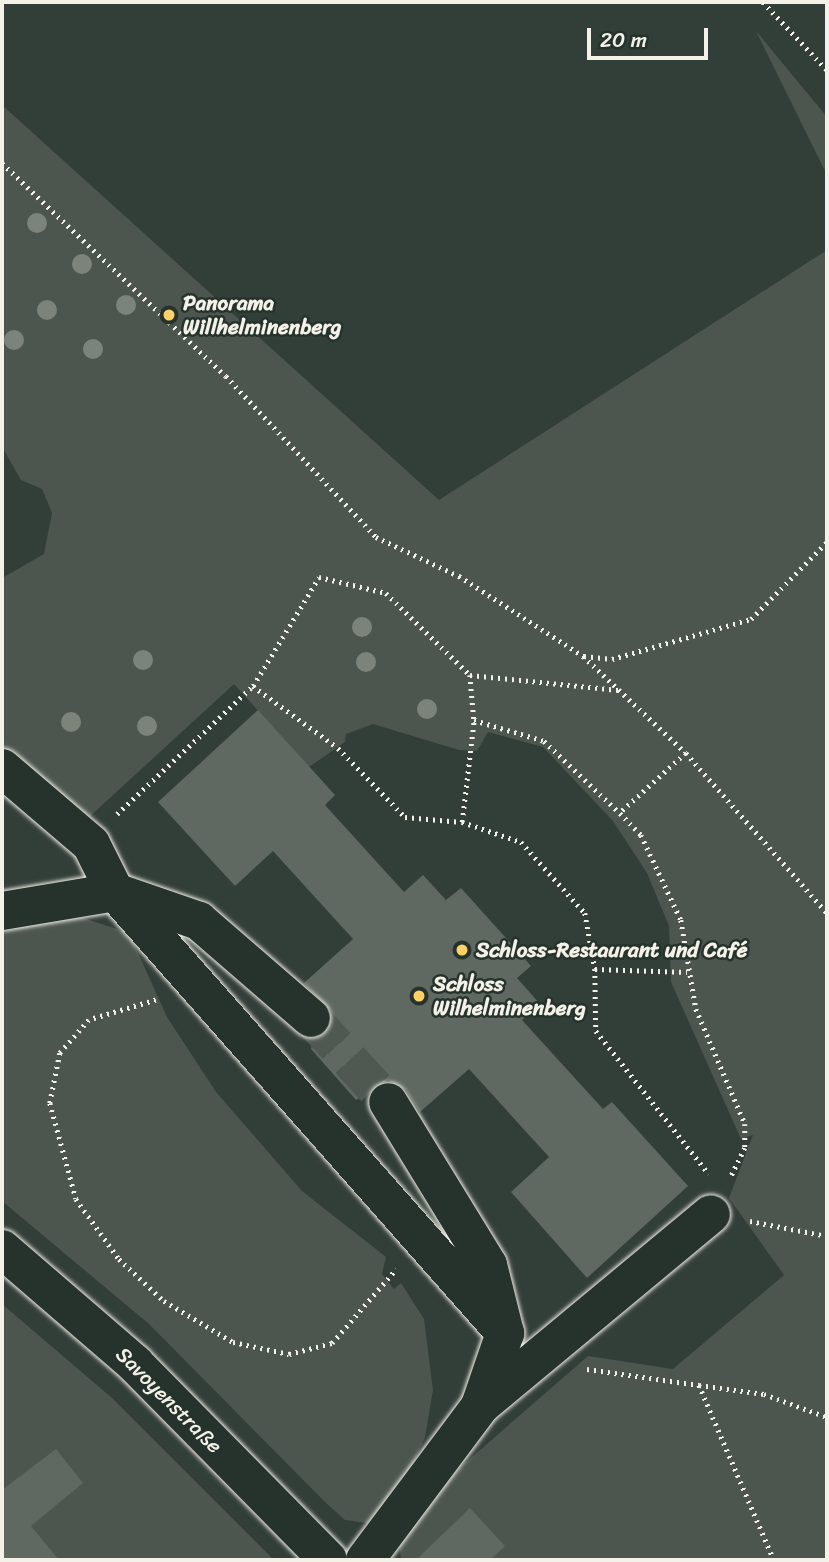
<!DOCTYPE html>
<html>
<head>
<meta charset="utf-8">
<style>
  body { margin:0 }
  #map { position:relative; width:829px; height:1562px; overflow:hidden; background:#323e38; font-family:Sriracha,sans-serif }
  div>[style] { position:absolute }
  [style*='--x'] { left:calc(var(--x)*1px); top:calc(var(--y)*1px); width:calc(var(--w)*1px); rotate:calc(var(--a)*1deg) }
  .green>* { inset:0; background:#4c564f }
  .building>* { inset:0; background:#5f6861 }
  .minor-tunnel>* { height:38px; margin-top:-19px; transform-origin:0; background:repeating-linear-gradient(90deg,#4f5952 0 38px,transparent 0 57px) }
  .path>* { height:4.5px; margin-top:-2.25px; transform-origin:0; background:repeating-linear-gradient(90deg,#f4f1e8 0 2px,transparent 0 7px) }
  .roads { filter:drop-shadow(0 0 2px #f4f1e8) drop-shadow(0 0 2px #f4f1e8) }
  .minor>* { height:38px; margin:-19px; padding:0 19px; transform-origin:19px; border-radius:19px; background:#26332d }
  .trees>* { width:20px; height:20px; margin:-10px; border-radius:50%; background:#7c837b }
  .dots>* { width:19px; height:19px; translate:-50% -50%; box-sizing:border-box; border:4px solid #26332d; border-radius:50% }
  span { translate:-50% -50%; white-space:nowrap; text-align:center; line-height:1.15; -webkit-text-stroke:5px #26332d; paint-order:stroke }
  .poi-label { font-size:21px; color:#f4f1e8; font-weight:700 }
  .left { translate:0 -50%; text-align:left }
  .street-label { font-size:21px; color:#f4f1e8 }
  .frame { position:absolute; inset:0; border:4px solid #f4f1e8; pointer-events:none }
  .scale { position:absolute; left:587px; top:28px; width:121px; height:32px; box-sizing:border-box; border:4px solid #f4f1e8; border-top:0; padding-left:9px; font-size:21px; line-height:24px; white-space:nowrap; color:#f4f1e8; -webkit-text-stroke:5px #26332d; paint-order:stroke }
</style>
</head>
<body>
<div id="map">
  <div class="green">
    <i style="clip-path:polygon(756px 31px,827px 117px,827px 175px)"></i>
    <i style="clip-path:polygon(2px 105px,439px 500px,827px 250px,827px 1560px,401px 1560px,399px 1541px,457px 1470px,588px 1356px,673px 1369px,784px 1275px,729px 1198px,753px 1135px,741px 1139px,671px 982px,669px 926px,647px 873px,613px 821px,543px 747px,488px 732px,477px 751px,459px 750px,373px 724px,346px 734px,345px 742px,309px 767px,234px 684px,87px 819px,2px 754px,2px 578px,44px 554px,52px 513px,42px 489px,21px 480px,2px 447px)"></i>
    <i style="clip-path:polygon(71px 914px,129px 933px,167px 1017px,216px 1092px,302px 1191px,386px 1257px,382px 1274px,394px 1289px,401px 1283px,424px 1319px,433px 1390px,425px 1437px,404px 1483px,367px 1523px,345px 1520px,327px 1504px,149px 1324px,2px 1201px,2px 932px)"></i>
    <i style="clip-path:polygon(2px 1304px,112px 1398px,274px 1560px,2px 1560px)"></i>
  </div>
  <div class="building">
    <i style="clip-path:polygon(258px 710px,335px 795px,325px 805px,404px 892px,423px 875px,446px 900px,461px 888px,531px 966px,517px 978px,540px 1004px,522px 1020px,603px 1109px,612px 1102px,688px 1186px,587px 1278px,511px 1192px,549px 1157px,469px 1069px,420px 1112px,406px 1090px,388px 1080px,356px 1100px,311px 1049px,313px 1039px,328px 1032px,332px 1012px,304px 983px,353px 939px,273px 851px,235px 886px,158px 802px)"></i>
    <i style="clip-path:polygon(56px 1449px,83px 1483px,31px 1526px,59px 1560px,2px 1560px,2px 1490px)"></i>
    <i style="clip-path:polygon(470px 1508px,505px 1546px,490px 1560px,416px 1560px)"></i>
  </div>
  <div class="minor-tunnel">
    <i style="--x:311;--y:1018;--w:114;--a:47.5"></i>
  </div>
  <div class="path">
    <i style="--x:763;--y:2;--w:93;--a:46.7"></i>
    <i style="--x:2;--y:163;--w:309;--a:43.6"></i>
    <i style="--x:226;--y:376;--w:220;--a:47"></i>
    <i style="--x:376;--y:537;--w:92;--a:25.2"></i>
    <i style="--x:459;--y:576;--w:148;--a:32.8"></i>
    <i style="--x:583;--y:656;--w:141;--a:43.3"></i>
    <i style="--x:686;--y:753;--w:213;--a:48.6"></i>
    <i style="--x:584;--y:656;--w:28;--a:6"></i>
    <i style="--x:612;--y:659;--w:145;--a:-16.1"></i>
    <i style="--x:751;--y:619;--w:108;--a:-45.4"></i>
    <i style="--x:470;--y:675;--w:45;--a:84.9"></i>
    <i style="--x:253;--y:686;--w:105;--a:36.1"></i>
    <i style="--x:338;--y:748;--w:96;--a:45.8"></i>
    <i style="--x:405;--y:817;--w:57;--a:5"></i>
    <i style="--x:462;--y:822;--w:62;--a:18.7"></i>
    <i style="--x:521;--y:842;--w:96;--a:48"></i>
    <i style="--x:585;--y:913;--w:57;--a:79.9"></i>
    <i style="--x:595;--y:969;--w:62;--a:89.1"></i>
    <i style="--x:596;--y:1031;--w:182;--a:51.7"></i>
    <i style="--x:686;--y:753;--w:89;--a:137.7"></i>
    <i style="--x:620;--y:813;--w:30;--a:46"></i>
    <i style="--x:641;--y:835;--w:94;--a:64.8"></i>
    <i style="--x:681;--y:920;--w:90;--a:80.4"></i>
    <i style="--x:696;--y:1009;--w:125;--a:66.9"></i>
    <i style="--x:745;--y:1124;--w:24;--a:90"></i>
    <i style="--x:745;--y:1148;--w:34;--a:116"></i>
    <i style="--x:117;--y:814;--w:187;--a:-43.3"></i>
    <i style="--x:253;--y:686;--w:127;--a:-58.8"></i>
    <i style="--x:319;--y:577;--w:69;--a:13.4"></i>
    <i style="--x:386;--y:593;--w:117;--a:44.3"></i>
    <i style="--x:470;--y:675;--w:149;--a:5.8"></i>
    <i style="--x:462;--y:822;--w:103;--a:-83.3"></i>
    <i style="--x:474;--y:720;--w:73;--a:16.7"></i>
    <i style="--x:544;--y:741;--w:105;--a:43.5"></i>
    <i style="--x:595;--y:969;--w:92;--a:1.9"></i>
    <i style="--x:156;--y:1000;--w:70;--a:163.4"></i>
    <i style="--x:89;--y:1020;--w:44;--a:131.3"></i>
    <i style="--x:60;--y:1053;--w:51;--a:101.3"></i>
    <i style="--x:50;--y:1103;--w:99;--a:74.8"></i>
    <i style="--x:76;--y:1199;--w:74;--a:54.4"></i>
    <i style="--x:119;--y:1259;--w:62;--a:43"></i>
    <i style="--x:164;--y:1301;--w:80;--a:30.7"></i>
    <i style="--x:233;--y:1342;--w:57;--a:12.1"></i>
    <i style="--x:289;--y:1354;--w:44;--a:-14.3"></i>
    <i style="--x:332;--y:1343;--w:98;--a:-49.1"></i>
    <i style="--x:750;--y:1221;--w:78;--a:11"></i>
    <i style="--x:587;--y:1369;--w:113;--a:8.1"></i>
    <i style="--x:699;--y:1385;--w:190;--a:66.8"></i>
    <i style="--x:699;--y:1385;--w:66;--a:7.9"></i>
    <i style="--x:764;--y:1394;--w:67;--a:20.1"></i>
  </div>
  <div class="roads">
    <div class="minor">
      <i style="--x:2;--y:768;--w:117;--a:40.5"></i>
      <i style="--x:91;--y:844;--w:54;--a:63.4"></i>
      <i style="--x:115;--y:892;--w:589;--a:48.51"></i>
      <i style="--x:2;--y:911;--w:115;--a:-9.5"></i>
      <i style="--x:115;--y:892;--w:89;--a:19"></i>
      <i style="--x:199;--y:921;--w:148;--a:40.9"></i>
      <i style="--x:2;--y:1249;--w:176;--a:40.8"></i>
      <i style="--x:135;--y:1364;--w:275;--a:45.4"></i>
      <i style="--x:480;--y:1406;--w:300;--a:-39.7"></i>
      <i style="--x:365;--y:1560;--w:192;--a:-53.2"></i>
      <i style="--x:480;--y:1406;--w:77;--a:-71.1"></i>
      <i style="--x:505;--y:1333;--w:70;--a:-104"></i>
      <i style="--x:488;--y:1265;--w:191;--a:-121.5"></i>
    </div>
  </div>
  <div class="trees">
    <i style="left:37px;top:223px"></i>
    <i style="left:82px;top:264px"></i>
    <i style="left:126px;top:305px"></i>
    <i style="left:47px;top:310px"></i>
    <i style="left:14px;top:340px"></i>
    <i style="left:93px;top:349px"></i>
    <i style="left:362px;top:627px"></i>
    <i style="left:143px;top:660px"></i>
    <i style="left:366px;top:662px"></i>
    <i style="left:427px;top:709px"></i>
    <i style="left:71px;top:722px"></i>
    <i style="left:147px;top:726px"></i>
  </div>
  <div class="dots">
    <i style="left:169px;top:315px;background:#ffd166"></i>
    <i style="left:462px;top:950px;background:#ffd166"></i>
    <i style="left:419px;top:996px;background:#ffd166"></i>
  </div>
  <div class="poi-label">
    <span class="left" style="left:183px;top:315px">Panorama<br>Willhelminenberg</span>
    <span class="left" style="left:476px;top:950px">Schloss-Restaurant und Café</span>
    <span class="left" style="left:433px;top:996px">Schloss<br>Wilhelminenberg</span>
  </div>
  <div class="street-label">
    <span style="left:169px;top:1400px;rotate:45deg">Savoyenstraße</span>
  </div>
  <div class="frame"></div>
  <div class="scale">20 m</div>
</div>
</body>
</html>
